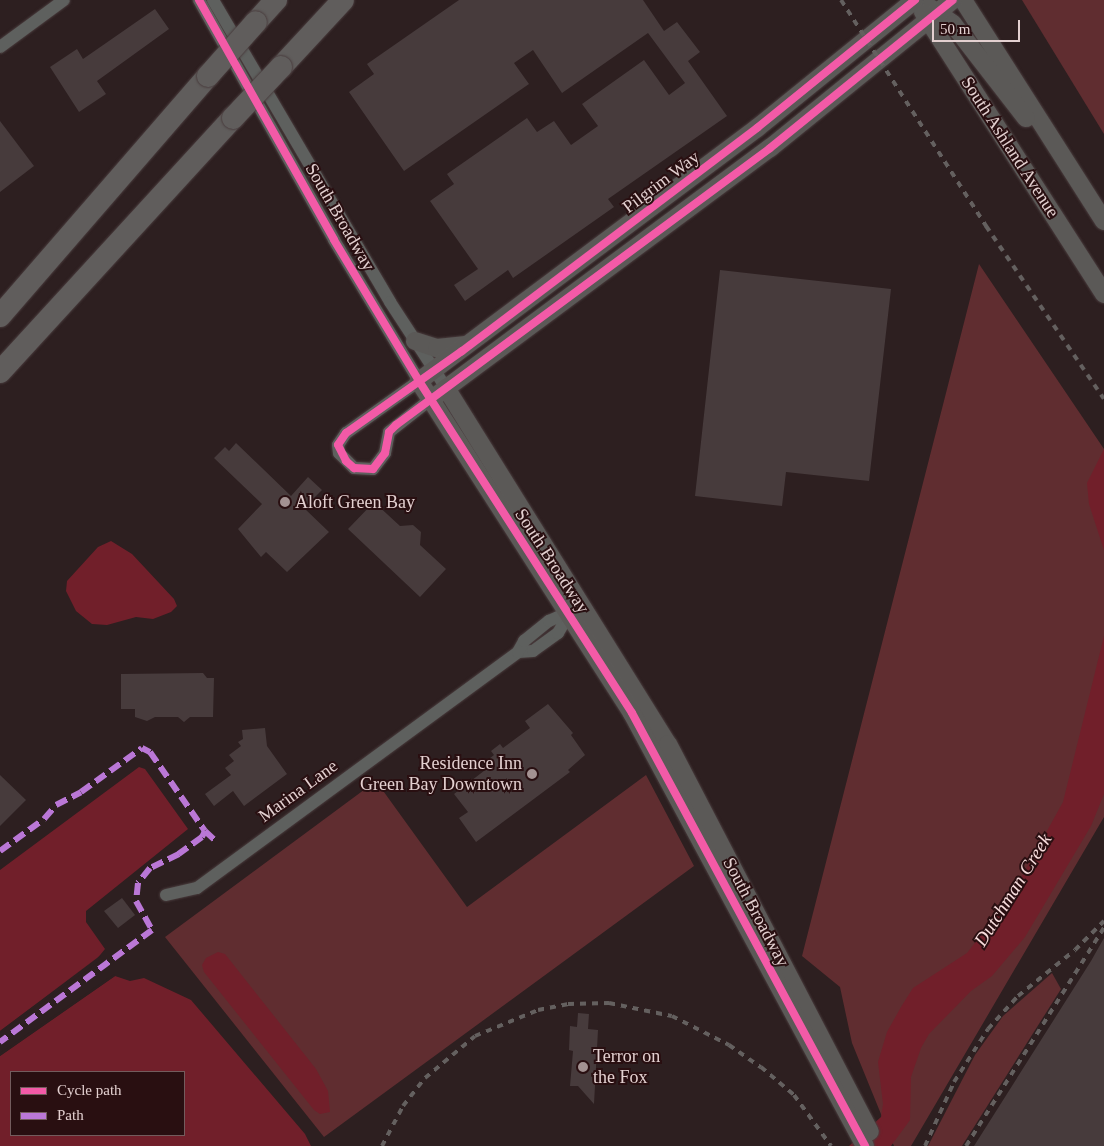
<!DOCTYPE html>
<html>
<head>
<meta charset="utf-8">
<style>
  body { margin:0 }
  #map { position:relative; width:1104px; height:1146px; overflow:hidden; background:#2d1f20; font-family:"Times New Roman",serif }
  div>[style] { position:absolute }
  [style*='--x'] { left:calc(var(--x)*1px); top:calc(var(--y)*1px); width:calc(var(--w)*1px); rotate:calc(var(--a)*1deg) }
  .green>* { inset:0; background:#602d30 }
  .water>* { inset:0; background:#711f2a }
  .pier>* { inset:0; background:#2d1f20 }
  .building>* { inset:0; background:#473b3c }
  .roads { filter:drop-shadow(0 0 1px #493c3d) drop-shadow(0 0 1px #493c3d) }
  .street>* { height:12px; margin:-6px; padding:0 6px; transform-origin:6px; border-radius:6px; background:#5e605e }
  .secondary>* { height:18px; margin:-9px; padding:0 9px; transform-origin:9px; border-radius:9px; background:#5b5957 }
  .highway>* { height:22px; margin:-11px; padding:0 11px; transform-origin:11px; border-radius:11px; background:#605d5c }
  .rail>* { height:4px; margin-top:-2px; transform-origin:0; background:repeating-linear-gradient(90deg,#64605f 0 6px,transparent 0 12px) }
  .bridges { filter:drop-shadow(0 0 1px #493c3d) drop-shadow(0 0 1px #493c3d) }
  .highway-bridge>* { height:22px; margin:-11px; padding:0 11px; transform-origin:11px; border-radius:11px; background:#605d5c }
  .quiet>* { height:6px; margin-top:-3px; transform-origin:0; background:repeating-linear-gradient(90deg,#ba77d6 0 12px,transparent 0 18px) }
  .cycleway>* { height:8px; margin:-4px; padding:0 4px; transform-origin:4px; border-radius:4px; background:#f35aa7 }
  .dots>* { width:14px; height:14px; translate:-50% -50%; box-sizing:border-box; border:2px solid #290f11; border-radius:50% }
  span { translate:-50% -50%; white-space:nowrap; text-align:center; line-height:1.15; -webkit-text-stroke:4px #290f11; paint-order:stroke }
  .street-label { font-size:18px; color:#e3d0d0 }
  .poi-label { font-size:18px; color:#e3d0d0 }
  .left { translate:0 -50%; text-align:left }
  .right { translate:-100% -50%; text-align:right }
  .water-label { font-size:19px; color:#f8dddd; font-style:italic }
  .legend { position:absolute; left:10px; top:1071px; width:175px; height:65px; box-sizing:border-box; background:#290f11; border:1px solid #735c5d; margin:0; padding:6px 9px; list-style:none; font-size:15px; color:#e3d0d0 }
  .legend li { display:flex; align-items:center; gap:10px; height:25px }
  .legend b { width:25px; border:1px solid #735c5d }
  .scale { position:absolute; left:932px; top:20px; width:88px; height:22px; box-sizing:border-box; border:2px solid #e3d0d0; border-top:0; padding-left:6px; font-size:15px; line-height:18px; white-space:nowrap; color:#e3d0d0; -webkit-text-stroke:4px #290f11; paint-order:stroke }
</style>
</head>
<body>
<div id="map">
  <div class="green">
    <i style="clip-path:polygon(1022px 0,1104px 0,1104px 134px)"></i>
    <i style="clip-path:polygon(979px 264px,1104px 449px,1104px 817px,911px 1146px,894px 1146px,852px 1043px,840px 987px,802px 956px)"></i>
    <i style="clip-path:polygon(646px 775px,694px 866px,324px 1137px,165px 937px,376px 781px,467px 907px)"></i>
    <i style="clip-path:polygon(1052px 973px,1061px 989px,962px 1146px,928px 1146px,975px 1055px,1003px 1016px)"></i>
  </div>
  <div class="water">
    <i style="clip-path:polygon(1104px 449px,1104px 550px,1089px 504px,1087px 483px)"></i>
    <i style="clip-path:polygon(111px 541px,132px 554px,174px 599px,177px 606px,171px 612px,153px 619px,136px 617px,107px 625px,92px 624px,76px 611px,66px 591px,67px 581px,98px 547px)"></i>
    <i style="clip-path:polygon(1104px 636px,1104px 794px,1091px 826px,1025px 937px,992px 976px,971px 991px,929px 1034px,921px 1048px,911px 1077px,910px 1120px,891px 1146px,849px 1146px,881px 1117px,883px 1104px,878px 1062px,887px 1032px,901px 1007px,913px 988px,967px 953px,1011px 896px,1063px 802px)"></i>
    <i style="clip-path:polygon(139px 767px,145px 769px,188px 829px,86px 911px,86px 922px,105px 949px,96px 960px,0 1031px,0 870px)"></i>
    <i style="clip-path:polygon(218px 952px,225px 954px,316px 1069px,328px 1091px,330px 1112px,320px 1114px,314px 1110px,204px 972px,202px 965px,206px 958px)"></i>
    <i style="clip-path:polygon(evenodd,115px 976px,130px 981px,144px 978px,191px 1000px,305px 1134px,311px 1146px,0 1146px,0 1056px,115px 976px,11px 1072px,184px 1072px,184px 1135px,11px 1135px,11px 1072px)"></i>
  </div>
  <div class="pier">
    <i style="clip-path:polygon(101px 955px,98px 962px,0 1033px,0 1031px)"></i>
    <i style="clip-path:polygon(114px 974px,115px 976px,0 1056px,0 1053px)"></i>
  </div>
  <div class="building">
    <i style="clip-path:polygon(459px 0,643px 0,664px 31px,677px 22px,700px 52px,688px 61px,727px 116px,608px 199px,614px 207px,513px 278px,508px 270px,465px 301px,454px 285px,478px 269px,430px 201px,454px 184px,447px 174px,527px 118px,537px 132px,554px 121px,571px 145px,598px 126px,582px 104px,644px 60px,669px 95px,685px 83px,648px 33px,562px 93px,533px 50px,514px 63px,529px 84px,404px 171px,349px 92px,374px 74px,367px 64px)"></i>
    <i style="clip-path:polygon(155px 9px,169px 29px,97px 81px,106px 94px,79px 112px,50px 67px,77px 49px,83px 59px)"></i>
    <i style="clip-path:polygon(0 121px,34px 166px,0 192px)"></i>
    <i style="clip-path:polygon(720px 270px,891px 289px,869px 481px,786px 472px,782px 506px,695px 496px)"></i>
    <i style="clip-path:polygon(236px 443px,291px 496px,308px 477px,322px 490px,304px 508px,329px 532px,287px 572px,266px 552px,261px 557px,238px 529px,262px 504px,214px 458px,225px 447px,229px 451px)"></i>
    <i style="clip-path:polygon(374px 502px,400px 526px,413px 525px,421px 532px,420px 545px,446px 569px,420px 597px,348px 529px)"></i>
    <i style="clip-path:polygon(203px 673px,207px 678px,214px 678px,213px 717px,190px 717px,184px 722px,178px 717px,155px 717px,147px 721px,135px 717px,135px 709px,121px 709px,121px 674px)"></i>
    <i style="clip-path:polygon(548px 704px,573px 733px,571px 735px,585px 755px,568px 770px,570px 772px,476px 842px,459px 818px,468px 812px,454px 794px,489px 767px,485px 762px,494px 755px,491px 751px,500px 744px,503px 748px,530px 728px,525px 721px)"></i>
    <i style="clip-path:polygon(265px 728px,267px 746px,287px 774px,244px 806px,233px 791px,214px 806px,205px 794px,231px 775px,225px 768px,234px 761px,229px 755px,241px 746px,238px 742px,243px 739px,242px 730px)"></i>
    <i style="clip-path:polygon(0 775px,26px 800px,0 826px)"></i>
    <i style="clip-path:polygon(122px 898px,135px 915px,118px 928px,104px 911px)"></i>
    <i style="clip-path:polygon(1104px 938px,1104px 1146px,974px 1146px,1091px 961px)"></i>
    <i style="clip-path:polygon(578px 1013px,589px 1014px,588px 1029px,598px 1030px,594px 1104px,578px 1086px,570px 1086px,573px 1051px,569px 1050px,570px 1026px,577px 1027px)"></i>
  </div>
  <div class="roads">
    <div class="street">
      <i style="--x:199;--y:0;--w:275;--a:60.6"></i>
      <i style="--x:334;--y:240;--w:165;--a:58.9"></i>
      <i style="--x:419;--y:381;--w:90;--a:144.5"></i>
      <i style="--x:346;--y:433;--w:14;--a:124"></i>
      <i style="--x:338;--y:445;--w:8;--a:83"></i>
      <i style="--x:339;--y:453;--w:21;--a:45"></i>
      <i style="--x:354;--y:468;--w:19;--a:3"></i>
      <i style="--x:373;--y:469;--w:20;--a:-53"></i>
      <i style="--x:385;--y:453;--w:21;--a:-79"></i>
      <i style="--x:389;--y:432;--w:53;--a:-38.2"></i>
      <i style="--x:213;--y:0;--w:350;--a:59.6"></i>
      <i style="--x:390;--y:302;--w:103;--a:56.9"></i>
      <i style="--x:0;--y:47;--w:79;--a:-36.3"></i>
      <i style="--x:518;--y:652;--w:15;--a:-4"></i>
      <i style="--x:533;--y:651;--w:31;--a:-36"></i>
      <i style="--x:558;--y:633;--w:22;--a:-60"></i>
      <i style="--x:166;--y:895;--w:32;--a:-13"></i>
      <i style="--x:197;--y:888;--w:398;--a:-36.3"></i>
      <i style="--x:518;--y:652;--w:13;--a:-61"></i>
      <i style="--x:524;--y:641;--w:32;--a:-39"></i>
      <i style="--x:549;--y:621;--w:27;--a:-24"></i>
    </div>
    <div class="secondary">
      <i style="--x:963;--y:0;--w:262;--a:57.5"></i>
      <i style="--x:929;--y:7;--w:29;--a:35"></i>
      <i style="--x:953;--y:24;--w:119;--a:52.2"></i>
      <i style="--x:923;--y:12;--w:335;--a:57.3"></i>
      <i style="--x:415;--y:341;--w:23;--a:18"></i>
      <i style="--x:437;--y:348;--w:29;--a:-6"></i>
      <i style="--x:446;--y:388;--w:420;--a:58.1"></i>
      <i style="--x:668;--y:744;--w:437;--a:62.5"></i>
      <i style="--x:437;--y:395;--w:415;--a:-36.6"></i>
      <i style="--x:770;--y:148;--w:235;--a:-39"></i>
      <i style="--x:865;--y:1146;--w:492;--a:-118.3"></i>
      <i style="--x:632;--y:713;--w:394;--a:-122.7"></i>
      <i style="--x:419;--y:381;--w:422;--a:-36.8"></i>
      <i style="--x:757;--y:128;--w:203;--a:-39"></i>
    </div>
    <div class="highway">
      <i style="--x:256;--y:22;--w:30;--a:-48"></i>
      <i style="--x:281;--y:67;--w:91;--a:-47.2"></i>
      <i style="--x:0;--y:316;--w:318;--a:-49.1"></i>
      <i style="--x:0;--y:372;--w:345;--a:-47.5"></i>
    </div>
  </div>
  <div class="rail">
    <i style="--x:841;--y:0;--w:269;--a:57.3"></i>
    <i style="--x:986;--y:226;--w:209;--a:55.7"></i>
    <i style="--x:382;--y:1146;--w:45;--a:-62.3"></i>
    <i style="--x:403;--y:1106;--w:36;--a:-52"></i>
    <i style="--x:425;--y:1078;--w:65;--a:-40"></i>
    <i style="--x:475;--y:1036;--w:68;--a:-22.4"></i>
    <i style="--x:538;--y:1010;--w:31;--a:-11"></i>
    <i style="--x:568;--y:1004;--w:41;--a:-1.4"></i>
    <i style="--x:609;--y:1003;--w:64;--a:11.7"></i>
    <i style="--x:672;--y:1016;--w:64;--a:27"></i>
    <i style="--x:729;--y:1045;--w:39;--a:35"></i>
    <i style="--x:761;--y:1067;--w:43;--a:40.3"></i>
    <i style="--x:794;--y:1095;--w:63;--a:54"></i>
    <i style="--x:925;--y:1146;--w:70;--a:-65.6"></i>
    <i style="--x:954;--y:1082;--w:63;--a:-57.3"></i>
    <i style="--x:988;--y:1029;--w:45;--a:-47.7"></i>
    <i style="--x:1018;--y:996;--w:73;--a:-38.9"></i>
    <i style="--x:1075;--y:950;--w:41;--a:-45"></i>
    <i style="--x:966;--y:1146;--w:258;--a:-57.7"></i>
  </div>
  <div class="bridges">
    <div class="highway-bridge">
      <i style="--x:208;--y:76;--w:72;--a:-48.4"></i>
      <i style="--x:233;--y:118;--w:70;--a:-46.7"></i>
    </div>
  </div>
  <div class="quiet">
    <i style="--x:205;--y:831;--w:16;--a:43"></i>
    <i style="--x:0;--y:851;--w:54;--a:-36"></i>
    <i style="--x:44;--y:819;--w:18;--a:-49"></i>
    <i style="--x:56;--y:805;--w:28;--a:-27"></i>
    <i style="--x:81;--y:792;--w:75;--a:-35.8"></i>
    <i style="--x:142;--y:748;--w:9;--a:27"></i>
    <i style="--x:150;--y:752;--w:96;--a:55.2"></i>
    <i style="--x:205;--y:831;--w:7;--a:117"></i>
    <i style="--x:202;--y:837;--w:29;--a:144"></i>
    <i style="--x:179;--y:854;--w:32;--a:154"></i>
    <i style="--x:150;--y:868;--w:19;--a:129"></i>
    <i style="--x:138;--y:883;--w:18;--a:96"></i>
    <i style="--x:136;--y:901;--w:33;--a:61"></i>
    <i style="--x:152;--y:930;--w:189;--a:143.6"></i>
  </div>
  <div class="cycleway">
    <i style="--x:199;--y:0;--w:275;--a:60.6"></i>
    <i style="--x:334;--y:240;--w:165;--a:58.9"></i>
    <i style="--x:419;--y:381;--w:394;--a:57.3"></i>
    <i style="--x:632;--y:713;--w:492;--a:61.7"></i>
    <i style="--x:915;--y:0;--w:203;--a:141"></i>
    <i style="--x:757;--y:128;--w:370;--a:142.9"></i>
    <i style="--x:462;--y:351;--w:142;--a:144.7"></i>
    <i style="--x:346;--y:433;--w:14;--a:124"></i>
    <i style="--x:338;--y:445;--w:18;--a:63"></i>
    <i style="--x:346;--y:461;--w:11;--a:41"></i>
    <i style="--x:354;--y:468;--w:19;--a:3"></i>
    <i style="--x:373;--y:469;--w:20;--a:-53"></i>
    <i style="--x:385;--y:453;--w:21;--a:-79"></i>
    <i style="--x:389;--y:432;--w:10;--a:-45"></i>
    <i style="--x:396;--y:425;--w:465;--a:-36.5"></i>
    <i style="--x:770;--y:148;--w:235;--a:-39"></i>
  </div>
  <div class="dots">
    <i style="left:285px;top:502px;background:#a39292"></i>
    <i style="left:532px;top:774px;background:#a39292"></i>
    <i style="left:583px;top:1067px;background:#a39292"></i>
  </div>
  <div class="street-label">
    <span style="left:1010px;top:147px;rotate:57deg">South Ashland Avenue</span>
    <span style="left:661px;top:182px;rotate:-37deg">Pilgrim Way</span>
    <span style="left:340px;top:217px;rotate:60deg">South Broadway</span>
    <span style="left:552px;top:561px;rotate:57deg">South Broadway</span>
    <span style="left:298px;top:791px;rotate:-36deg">Marina Lane</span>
    <span style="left:756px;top:912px;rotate:62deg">South Broadway</span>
  </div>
  <div class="poi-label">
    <span class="left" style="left:295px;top:502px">Aloft Green Bay</span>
    <span class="right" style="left:522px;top:774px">Residence Inn<br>Green Bay Downtown</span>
    <span class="left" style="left:593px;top:1067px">Terror on<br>the Fox</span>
  </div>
  <div class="water-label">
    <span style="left:1013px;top:890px;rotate:-58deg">Dutchman Creek</span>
  </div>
  <ul class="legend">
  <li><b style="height:6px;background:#f35aa7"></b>Cycle path</li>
  <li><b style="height:6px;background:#ba77d6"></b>Path</li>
  </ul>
  <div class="scale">50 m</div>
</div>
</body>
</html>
